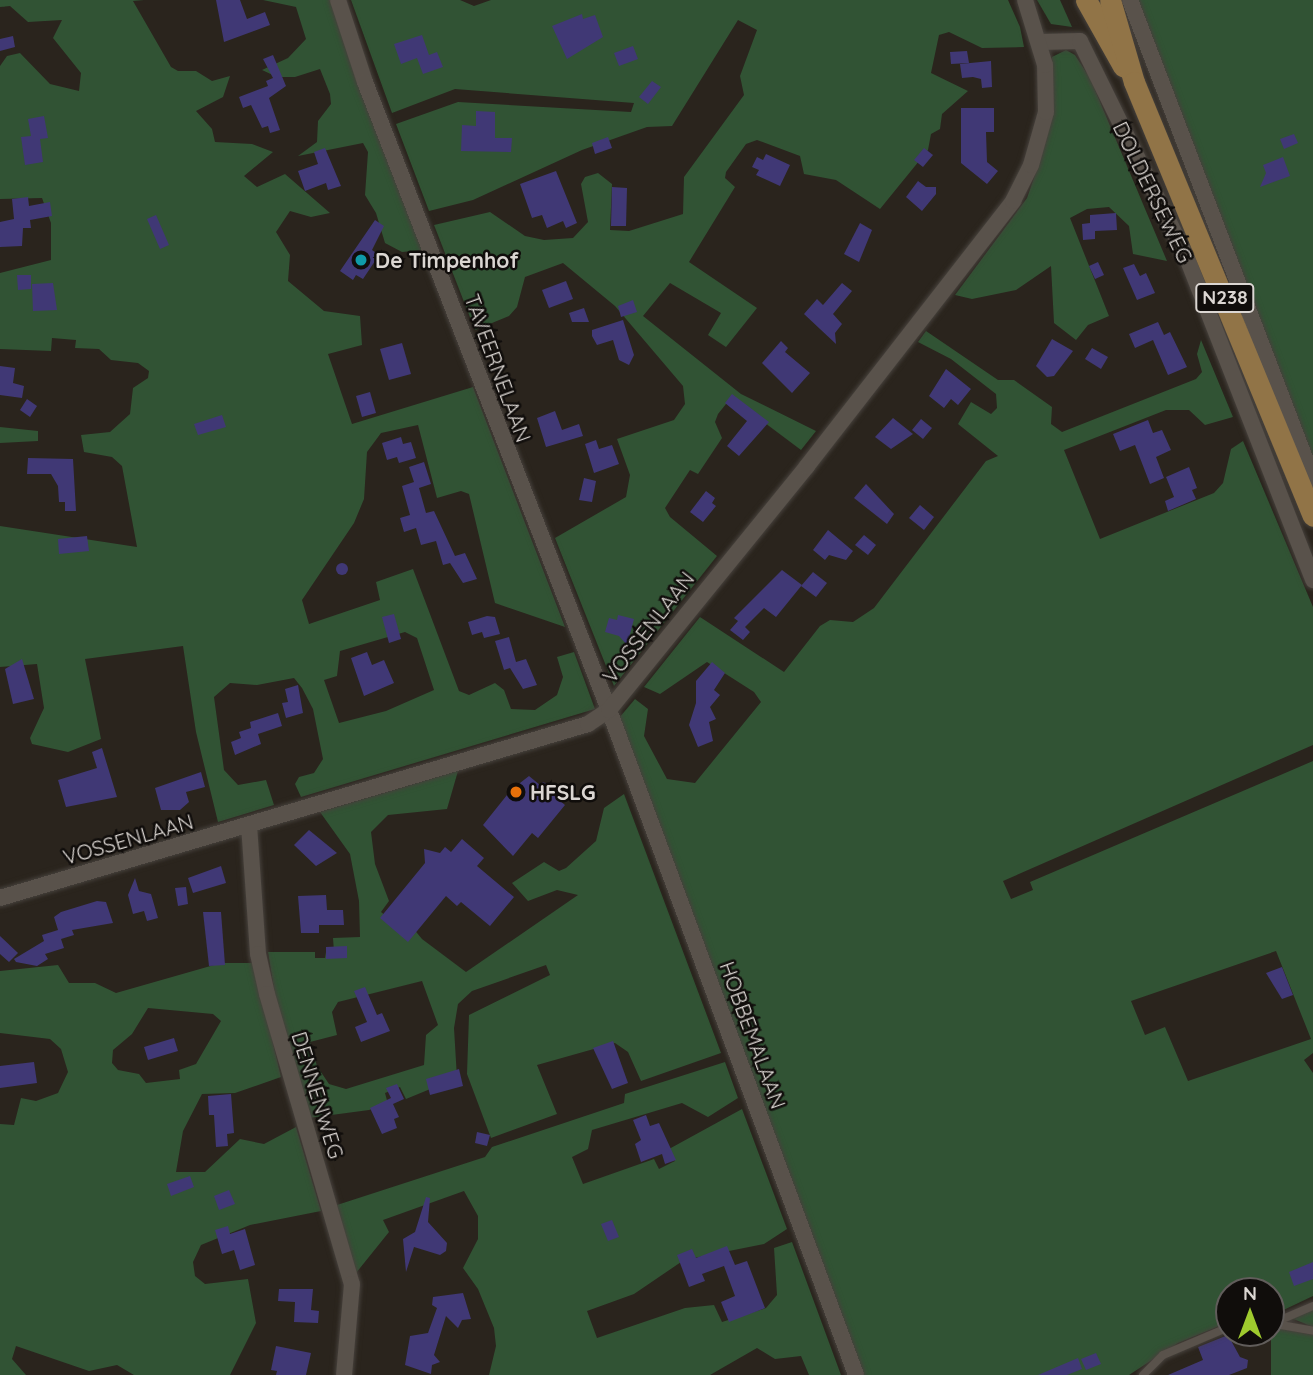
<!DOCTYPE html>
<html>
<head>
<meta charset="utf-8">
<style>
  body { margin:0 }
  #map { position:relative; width:1313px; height:1375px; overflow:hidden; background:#2a241d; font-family:Quicksand,sans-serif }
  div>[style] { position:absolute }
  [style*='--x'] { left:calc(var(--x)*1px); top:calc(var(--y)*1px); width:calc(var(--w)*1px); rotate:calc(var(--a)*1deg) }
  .green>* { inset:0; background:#315334 }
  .building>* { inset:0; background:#403875 }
  .round { border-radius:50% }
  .roads { filter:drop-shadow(0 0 2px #46413c) drop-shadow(0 0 2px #46413c) }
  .lane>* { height:8px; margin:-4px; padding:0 4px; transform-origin:4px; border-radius:4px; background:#59524b }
  .street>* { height:16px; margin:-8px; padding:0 8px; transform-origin:8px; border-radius:8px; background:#59524b }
  .primary>* { height:21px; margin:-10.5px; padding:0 10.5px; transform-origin:10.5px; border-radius:10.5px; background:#917447 }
  .dots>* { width:19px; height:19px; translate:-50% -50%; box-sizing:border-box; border:4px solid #100d0b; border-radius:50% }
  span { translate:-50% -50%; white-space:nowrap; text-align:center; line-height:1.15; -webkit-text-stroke:5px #100d0b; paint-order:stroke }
  .shield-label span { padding:2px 5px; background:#100d0b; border:2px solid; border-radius:5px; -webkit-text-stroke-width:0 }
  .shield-label { font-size:19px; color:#dbd6d2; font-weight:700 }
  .street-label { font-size:21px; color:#dbd6d2 }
  .poi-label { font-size:21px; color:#dbd6d2; font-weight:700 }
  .left { translate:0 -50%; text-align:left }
  .north { position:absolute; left:1215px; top:1277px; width:70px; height:70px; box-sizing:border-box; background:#100d0b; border:2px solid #615d5b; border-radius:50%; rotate:0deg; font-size:19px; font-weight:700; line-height:28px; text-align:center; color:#dbd6d2 }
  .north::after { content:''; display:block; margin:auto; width:24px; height:32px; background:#9fca2e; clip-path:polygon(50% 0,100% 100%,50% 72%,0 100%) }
</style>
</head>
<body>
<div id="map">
  <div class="green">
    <i style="clip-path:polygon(evenodd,0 0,144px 0,133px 1px,171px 67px,178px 71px,196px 71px,212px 81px,230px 76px,223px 97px,196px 111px,212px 129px,215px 142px,252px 144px,273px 152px,244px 176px,257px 187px,285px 174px,330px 213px,311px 217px,290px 211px,276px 232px,290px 255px,288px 281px,324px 311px,360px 316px,362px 345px,328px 354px,352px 424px,473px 387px,565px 627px,495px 603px,469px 494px,461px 491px,437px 498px,418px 425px,381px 433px,367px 452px,364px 499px,354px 523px,302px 600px,309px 624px,380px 600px,376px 582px,413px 569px,459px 691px,469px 695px,495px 683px,504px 690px,511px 709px,535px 710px,557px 695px,563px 677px,557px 657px,574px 652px,595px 709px,301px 797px,295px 784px,299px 777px,314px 773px,323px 759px,313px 709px,302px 688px,294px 678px,257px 685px,230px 683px,214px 697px,224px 770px,238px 785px,266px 780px,274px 805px,218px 822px,196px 732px,183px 646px,85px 659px,101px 739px,68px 752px,32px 744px,30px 738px,44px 708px,37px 664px,0 667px,0 526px,137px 547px,122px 466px,112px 457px,84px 452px,81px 435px,110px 432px,130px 414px,133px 388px,148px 378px,149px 371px,138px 363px,111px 360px,99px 349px,75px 348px,76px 340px,52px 338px,51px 351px,0 349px,0 273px,51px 260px,51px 223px,42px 198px,0 199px,0 66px,7px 56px,20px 53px,50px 84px,79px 91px,81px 73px,53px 38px,62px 20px,28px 22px,10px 6px,0 7px,0 0,405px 632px,417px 638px,434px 690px,386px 711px,339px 723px,324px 680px,337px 676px,340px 651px,405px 632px)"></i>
    <i style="clip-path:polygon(263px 0,331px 0,423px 250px,402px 252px,385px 243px,376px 213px,365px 195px,368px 152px,363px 143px,298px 156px,317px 142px,318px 121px,331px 104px,330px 94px,320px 69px,295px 77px,277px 77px,262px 70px,288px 58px,306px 39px,296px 7px)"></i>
    <i style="clip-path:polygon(351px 0,460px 0,474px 6px,491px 0,1008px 0,1020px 27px,1024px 47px,982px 48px,949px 32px,939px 35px,931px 73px,968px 91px,942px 114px,940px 129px,931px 134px,928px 150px,880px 209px,836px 180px,804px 174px,800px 156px,757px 140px,746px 144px,726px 172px,725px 178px,735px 187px,689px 262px,757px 308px,726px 347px,708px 335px,721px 313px,670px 283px,643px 316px,741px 394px,816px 431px,801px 450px,737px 402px,726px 404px,718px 414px,715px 422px,722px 438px,698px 474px,690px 470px,665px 508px,670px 517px,717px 556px,614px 686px,555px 538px,626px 497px,630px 475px,617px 439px,674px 420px,685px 404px,683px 386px,615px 306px,563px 263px,525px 277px,517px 307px,509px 316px,475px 330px,434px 225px,490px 212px,525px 236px,544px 240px,573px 238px,588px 222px,581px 184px,585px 177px,598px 173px,612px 184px,610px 230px,629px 231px,683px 214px,684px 177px,744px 95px,740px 76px,757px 30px,738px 20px,672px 126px,647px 127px,582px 150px,473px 200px,429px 211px,396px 124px,458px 102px,631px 112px,634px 103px,455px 89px,392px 113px)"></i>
    <i style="clip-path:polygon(1037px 0,1060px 0,1072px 27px,1051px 24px)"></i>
    <i style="clip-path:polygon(1138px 0,1313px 0,1313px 460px,1206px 182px)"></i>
    <i style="clip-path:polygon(1066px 50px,1075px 55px,1090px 78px,1167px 261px,1133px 254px,1129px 226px,1109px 207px,1087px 209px,1070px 218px,1109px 316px,1088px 325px,1076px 340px,1054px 323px,1051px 266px,1016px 290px,972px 299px,955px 295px,1027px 198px,1038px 166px,1050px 65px,1052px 57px)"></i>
    <i style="clip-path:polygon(evenodd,926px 331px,998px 380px,1014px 380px,1052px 407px,1051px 424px,1062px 432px,1196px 379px,1202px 372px,1197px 354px,1201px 340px,1233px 417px,1205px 425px,1189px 410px,1166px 410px,1064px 450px,1100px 539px,1214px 493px,1223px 483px,1231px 449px,1243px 441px,1313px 607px,1313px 745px,1003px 881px,1011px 899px,1033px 890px,1030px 882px,1313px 761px,1313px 1053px,1304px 1060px,1313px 1073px,1313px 1296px,1271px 1316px,1271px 1291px,1229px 1291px,1229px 1322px,1178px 1343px,1129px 1375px,863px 1375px,619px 718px,635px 699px,648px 709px,644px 736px,667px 779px,695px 783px,761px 702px,754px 692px,707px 662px,660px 694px,644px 687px,700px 617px,784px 672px,820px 626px,830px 620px,853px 622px,874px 608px,986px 461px,998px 456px,958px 424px,971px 402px,991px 414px,997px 408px,996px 394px,951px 359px,918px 342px,926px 331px,1276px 951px,1311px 1039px,1188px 1081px,1165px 1027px,1145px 1035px,1131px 1001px,1276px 951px)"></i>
    <i style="clip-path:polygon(0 427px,38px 431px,38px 441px,0 443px)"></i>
    <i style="clip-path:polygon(evenodd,458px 771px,447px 809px,388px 815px,371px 832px,375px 864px,389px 901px,381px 912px,396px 924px,403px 916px,422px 939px,466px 972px,578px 895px,557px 890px,528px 901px,512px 883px,544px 862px,559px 871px,566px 868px,596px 841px,604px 808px,624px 794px,721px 1053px,641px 1081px,628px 1052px,615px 1043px,537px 1065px,557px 1114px,491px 1138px,467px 1074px,469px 1015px,550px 975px,546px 965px,472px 991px,458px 1004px,454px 1028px,457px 1078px,406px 1099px,400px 1087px,385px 1093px,388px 1104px,369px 1110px,309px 1118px,277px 1007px,268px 952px,315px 952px,315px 958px,325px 958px,326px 952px,334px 952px,333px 938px,360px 937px,359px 901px,350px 854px,320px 812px,458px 771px,422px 981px,438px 1025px,426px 1035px,424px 1065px,346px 1089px,329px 1084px,317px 1066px,310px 1042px,337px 1035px,332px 1012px,338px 1002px,422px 981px)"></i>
    <i style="clip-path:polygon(evenodd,221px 963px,254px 963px,281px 1077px,235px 1093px,202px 1094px,183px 1131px,176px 1172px,205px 1172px,240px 1139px,264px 1144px,296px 1127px,321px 1211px,250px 1225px,201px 1245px,193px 1262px,195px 1276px,205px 1284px,248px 1279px,256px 1323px,230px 1375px,134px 1375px,117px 1365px,89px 1371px,16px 1346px,12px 1359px,26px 1375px,0 1375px,0 1124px,14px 1125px,21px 1098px,36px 1101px,58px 1093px,68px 1072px,61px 1049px,50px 1039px,0 1033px,0 971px,58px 965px,69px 983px,95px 983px,116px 993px,221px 963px,148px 1008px,213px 1014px,221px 1021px,196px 1064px,179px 1070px,180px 1079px,146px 1083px,139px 1074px,118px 1070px,112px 1063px,113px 1050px,132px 1034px,148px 1008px)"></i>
    <i style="clip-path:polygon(725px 1062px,738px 1098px,708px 1117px,682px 1103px,592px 1130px,588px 1149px,572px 1157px,583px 1184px,654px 1159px,659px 1169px,675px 1161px,669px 1149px,742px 1109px,787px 1229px,764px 1244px,684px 1260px,634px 1294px,587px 1311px,597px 1338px,685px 1308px,714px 1305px,722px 1322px,766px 1308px,777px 1295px,774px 1248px,792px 1242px,841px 1375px,809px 1375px,801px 1356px,775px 1359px,757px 1348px,710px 1375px,489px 1375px,496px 1346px,494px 1328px,478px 1289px,463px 1268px,478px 1239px,478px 1216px,464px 1191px,383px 1220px,389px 1232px,356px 1273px,337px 1205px,485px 1157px,492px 1147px,624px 1103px,625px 1094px)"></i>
    <i style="clip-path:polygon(1313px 1308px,1313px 1327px,1291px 1318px)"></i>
    <i style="clip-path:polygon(1271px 1327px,1313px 1335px,1313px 1375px,1271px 1375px)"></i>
  </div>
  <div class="building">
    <i style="clip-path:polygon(216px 0,240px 0,247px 19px,265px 12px,270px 25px,224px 42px)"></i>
    <i style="clip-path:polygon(582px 14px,583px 19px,595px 15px,603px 37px,567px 59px,552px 26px)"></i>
    <i style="clip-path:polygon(422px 35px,429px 55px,437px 52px,443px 67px,423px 74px,417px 58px,401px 64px,394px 44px)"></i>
    <i style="clip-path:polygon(13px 36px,15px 47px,0 51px,0 39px)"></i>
    <i style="clip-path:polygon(633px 46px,638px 59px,619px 66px,614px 53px)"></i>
    <i style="clip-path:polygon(967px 51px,969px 63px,951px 64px,950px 52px)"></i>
    <i style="clip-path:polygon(273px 55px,286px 86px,269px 98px,280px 130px,270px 133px,268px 126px,262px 128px,251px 105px,243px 108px,239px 97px,268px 86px,266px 81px,273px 78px,263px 59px)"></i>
    <i style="clip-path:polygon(991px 61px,992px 87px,982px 88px,981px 79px,973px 77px,962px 78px,960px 64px)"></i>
    <i style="clip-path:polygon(652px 81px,661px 87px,648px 104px,639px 97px)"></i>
    <i style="clip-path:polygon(961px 108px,994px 108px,994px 132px,986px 132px,987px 162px,998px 171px,987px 184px,961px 163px)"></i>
    <i style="clip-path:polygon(476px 111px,495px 112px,495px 138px,512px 138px,511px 152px,461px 151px,462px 125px,476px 126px)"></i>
    <i style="clip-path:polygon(44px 116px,48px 138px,40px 139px,43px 162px,25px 165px,21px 137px,31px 136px,28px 119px)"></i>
    <i style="clip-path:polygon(1294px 134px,1298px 143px,1284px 149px,1280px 139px)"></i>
    <i style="clip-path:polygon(608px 137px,612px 148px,595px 154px,592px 143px)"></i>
    <i style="clip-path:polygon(325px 148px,341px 186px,328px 190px,326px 183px,305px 191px,298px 171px,318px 164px,314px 152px)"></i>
    <i style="clip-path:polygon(924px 148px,933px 155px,923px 167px,914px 160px)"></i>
    <i style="clip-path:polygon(766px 154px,790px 165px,780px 186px,756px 175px,759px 170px,752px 167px,757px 157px,763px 160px)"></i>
    <i style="clip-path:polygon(1283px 157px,1290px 176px,1260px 187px,1266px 173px,1263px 165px)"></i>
    <i style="clip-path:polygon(556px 171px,577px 223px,566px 228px,563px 221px,547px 228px,542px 215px,532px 218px,520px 184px)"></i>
    <i style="clip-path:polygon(918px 181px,926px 187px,936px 187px,936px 194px,922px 211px,906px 197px)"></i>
    <i style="clip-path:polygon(612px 187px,627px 188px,626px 226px,611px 226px)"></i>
    <i style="clip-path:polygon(28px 197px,29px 206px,50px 202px,52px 216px,30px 220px,31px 228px,23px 228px,22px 246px,0 247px,0 222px,14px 219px,12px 199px)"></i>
    <i style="clip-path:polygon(1116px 213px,1117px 230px,1095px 231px,1095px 239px,1083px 240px,1082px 224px,1090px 223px,1090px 215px)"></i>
    <i style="clip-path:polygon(156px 215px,169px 245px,160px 249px,147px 219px)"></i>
    <i style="clip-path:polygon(375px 220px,384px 226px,372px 250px,379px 255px,363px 279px,356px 275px,353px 280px,340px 271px)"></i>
    <i style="clip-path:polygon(860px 223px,872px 230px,859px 262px,844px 254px)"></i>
    <i style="clip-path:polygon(1098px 262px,1104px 275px,1095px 279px,1089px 266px)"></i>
    <i style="clip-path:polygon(1134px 264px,1140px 276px,1146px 273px,1155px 293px,1137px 300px,1123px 268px)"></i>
    <i style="clip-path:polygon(17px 275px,31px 275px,31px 289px,18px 290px)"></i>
    <i style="clip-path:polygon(566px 281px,573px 299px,549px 308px,542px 290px)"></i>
    <i style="clip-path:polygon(53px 283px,57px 310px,33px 311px,32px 284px)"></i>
    <i style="clip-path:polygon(842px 283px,852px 291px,833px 314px,842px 324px,835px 333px,836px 344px,804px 314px,817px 299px,823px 305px)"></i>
    <i style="clip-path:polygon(633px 300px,637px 312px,621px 317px,618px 306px)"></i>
    <i style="clip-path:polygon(584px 308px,589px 322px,572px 322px,569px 313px)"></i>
    <i style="clip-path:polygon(623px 320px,634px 355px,629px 365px,619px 360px,613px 340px,597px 345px,592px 336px,592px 330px)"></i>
    <i style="clip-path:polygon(1158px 322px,1164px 335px,1170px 332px,1187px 367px,1168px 375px,1153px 340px,1135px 348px,1129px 334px)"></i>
    <i style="clip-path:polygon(1052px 339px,1073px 351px,1054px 376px,1047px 377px,1036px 366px)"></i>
    <i style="clip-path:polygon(781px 341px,788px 348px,785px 352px,810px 373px,792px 393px,762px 363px)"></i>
    <i style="clip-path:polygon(402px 343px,411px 374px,389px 380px,380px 349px)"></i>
    <i style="clip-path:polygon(1092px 348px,1108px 357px,1101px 369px,1085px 359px)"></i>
    <i style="clip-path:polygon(0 366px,15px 368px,13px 383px,24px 386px,22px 398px,0 395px)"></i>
    <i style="clip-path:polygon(946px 369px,971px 389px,958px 405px,951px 399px,944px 408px,929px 396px)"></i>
    <i style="clip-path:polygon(370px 392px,376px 413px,362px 417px,356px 396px)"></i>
    <i style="clip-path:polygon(732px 394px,769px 422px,739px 456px,727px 446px,747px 421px,725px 403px)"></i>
    <i style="clip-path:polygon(27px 399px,37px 406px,30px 417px,20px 410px)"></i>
    <i style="clip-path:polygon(555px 411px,562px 430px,579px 424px,583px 436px,546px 447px,537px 418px)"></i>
    <i style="clip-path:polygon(222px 415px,226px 427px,198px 435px,194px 424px)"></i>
    <i style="clip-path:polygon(893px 418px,913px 434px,891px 449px,875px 437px)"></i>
    <i style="clip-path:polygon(921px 419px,932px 428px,923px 439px,912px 430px)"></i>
    <i style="clip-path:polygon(1148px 420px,1153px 433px,1162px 430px,1171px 450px,1156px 457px,1164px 478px,1150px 484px,1135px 445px,1120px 451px,1113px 434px)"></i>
    <i style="clip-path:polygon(401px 437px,403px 444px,411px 442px,416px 458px,399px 463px,397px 457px,387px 460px,382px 443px)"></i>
    <i style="clip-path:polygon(596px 440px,599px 449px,612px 445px,619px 464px,594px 473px,585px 444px)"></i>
    <i style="clip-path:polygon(28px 458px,73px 459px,76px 511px,65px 511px,65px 502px,59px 502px,58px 486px,51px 474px,27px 474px)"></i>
    <i style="clip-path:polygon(424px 462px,431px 484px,419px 488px,426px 513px,434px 511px,455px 556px,465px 553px,477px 579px,463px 583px,450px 563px,443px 565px,436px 541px,421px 545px,416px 528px,404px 532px,400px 518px,410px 515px,402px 486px,414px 482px,409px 467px)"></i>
    <i style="clip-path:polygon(1189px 467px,1197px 488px,1192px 490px,1196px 499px,1168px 511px,1165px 501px,1174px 497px,1166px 477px)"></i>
    <i style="clip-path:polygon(584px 478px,596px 481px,592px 502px,579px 500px)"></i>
    <i style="clip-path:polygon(866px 484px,894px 514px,887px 524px,854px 498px)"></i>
    <i style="clip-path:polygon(706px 491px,715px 498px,712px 503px,716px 506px,703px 522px,690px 512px)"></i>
    <i style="clip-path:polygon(920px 505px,934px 517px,924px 530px,909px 518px)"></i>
    <i style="clip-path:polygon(828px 530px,853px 551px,846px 560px,829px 555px,825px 560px,813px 550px)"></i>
    <i style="clip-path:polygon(864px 535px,876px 545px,868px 555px,855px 545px)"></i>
    <i style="clip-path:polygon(87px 536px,89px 551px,59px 554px,58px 539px)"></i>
    <i class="round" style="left:336px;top:563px;width:12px;height:12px"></i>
    <i style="clip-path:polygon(782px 570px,802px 585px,776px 617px,764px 608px,745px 627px,750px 632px,743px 640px,730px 630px,738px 621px,734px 618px)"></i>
    <i style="clip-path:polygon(813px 572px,827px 583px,816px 597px,801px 586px)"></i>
    <i style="clip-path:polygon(394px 614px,401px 639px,389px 643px,382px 617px)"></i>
    <i style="clip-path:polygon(618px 615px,634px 619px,627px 645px,619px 636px,605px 632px,609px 618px,617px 620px)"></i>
    <i style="clip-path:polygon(487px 616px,495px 617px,500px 634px,484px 638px,482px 632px,472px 635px,468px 622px)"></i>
    <i style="clip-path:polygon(509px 637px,516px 662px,526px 659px,537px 685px,523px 689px,510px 668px,504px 670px,495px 641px)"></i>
    <i style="clip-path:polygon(367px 652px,372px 665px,384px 660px,394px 683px,364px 696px,351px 658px)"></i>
    <i style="clip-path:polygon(22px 659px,34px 699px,13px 704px,5px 669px)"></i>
    <i style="clip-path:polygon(712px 662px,725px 673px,714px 690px,720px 695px,710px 707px,716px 719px,709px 722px,713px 741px,698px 747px,689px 725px,696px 703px,696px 681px)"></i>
    <i style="clip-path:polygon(298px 685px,303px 713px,286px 718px,282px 703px,288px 702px,285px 689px)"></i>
    <i style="clip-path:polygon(278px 713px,282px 726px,258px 734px,261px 744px,235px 755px,231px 742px,241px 738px,239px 732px,251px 728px,250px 722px)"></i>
    <i style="clip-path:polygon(102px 748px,117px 797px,66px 807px,58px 780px,97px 768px,92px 752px)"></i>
    <i style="clip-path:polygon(201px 772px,205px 787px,186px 792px,189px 802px,180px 810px,161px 810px,155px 788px)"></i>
    <i style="clip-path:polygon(529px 776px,540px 785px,543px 782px,556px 789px,552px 794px,565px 805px,538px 838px,532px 833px,513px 856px,483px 825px,511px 790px)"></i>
    <i style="clip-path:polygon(309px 830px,337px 853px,316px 866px,294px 845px)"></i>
    <i style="clip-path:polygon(462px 839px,484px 858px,477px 866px,514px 897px,490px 926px,461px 902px,457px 906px,446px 896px,408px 942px,380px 918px,425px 863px,424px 849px,440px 853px,445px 847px,451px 852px)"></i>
    <i style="clip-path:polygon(221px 866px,226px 883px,193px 893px,188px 878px)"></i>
    <i style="clip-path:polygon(135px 878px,139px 891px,151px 894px,158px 918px,147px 921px,144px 911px,133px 914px,128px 895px)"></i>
    <i style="clip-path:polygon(186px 887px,188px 904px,178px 906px,175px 888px)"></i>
    <i style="clip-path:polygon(326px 895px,327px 910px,343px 910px,344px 925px,319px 925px,319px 933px,301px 933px,298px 896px)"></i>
    <i style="clip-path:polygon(97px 901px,106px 902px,113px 923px,72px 930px,74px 935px,61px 939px,64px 948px,45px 954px,48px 959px,37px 966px,16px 962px,14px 959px,44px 941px,42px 935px,58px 930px,54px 917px,61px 912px)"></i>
    <i style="clip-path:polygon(203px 912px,221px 912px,225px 965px,209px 966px)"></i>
    <i style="clip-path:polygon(0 936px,18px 953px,9px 962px,0 954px)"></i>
    <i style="clip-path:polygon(347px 946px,347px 958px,326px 959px,326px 947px)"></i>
    <i style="clip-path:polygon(1282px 967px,1293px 995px,1282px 999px,1266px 973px)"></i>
    <i style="clip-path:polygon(365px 987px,377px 1015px,382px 1013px,390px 1031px,361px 1042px,355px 1027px,367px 1022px,354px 991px)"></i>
    <i style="clip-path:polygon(174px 1038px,178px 1051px,148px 1060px,144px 1047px)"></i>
    <i style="clip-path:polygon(613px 1041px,628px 1083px,612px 1089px,593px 1048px)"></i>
    <i style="clip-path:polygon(34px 1062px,37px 1083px,0 1088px,0 1066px)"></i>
    <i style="clip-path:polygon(459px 1069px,463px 1086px,430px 1095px,426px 1079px)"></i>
    <i style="clip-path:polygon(397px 1084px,404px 1099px,393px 1104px,399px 1117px,394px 1119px,397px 1128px,382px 1134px,370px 1108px,391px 1098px,386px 1088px)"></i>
    <i style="clip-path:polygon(231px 1094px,234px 1133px,227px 1134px,228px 1146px,216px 1147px,214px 1115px,209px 1115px,208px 1096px)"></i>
    <i style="clip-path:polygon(646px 1115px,650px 1126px,659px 1123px,676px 1160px,665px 1164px,662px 1154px,641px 1162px,635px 1144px,641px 1140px,633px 1120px)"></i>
    <i style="clip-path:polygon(477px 1132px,490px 1135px,487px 1146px,475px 1143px)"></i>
    <i style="clip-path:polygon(190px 1176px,194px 1187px,171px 1196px,167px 1184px)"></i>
    <i style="clip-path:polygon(229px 1190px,235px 1204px,219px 1210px,214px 1196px)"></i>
    <i style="clip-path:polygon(426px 1197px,430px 1198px,428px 1222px,447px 1243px,446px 1251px,440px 1255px,414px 1247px,406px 1272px,403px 1239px,415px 1232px)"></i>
    <i style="clip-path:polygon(612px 1220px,619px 1237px,608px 1241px,601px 1224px)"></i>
    <i style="clip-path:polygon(228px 1226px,230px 1234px,245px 1229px,255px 1265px,240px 1270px,234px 1250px,222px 1254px,215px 1230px)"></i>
    <i style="clip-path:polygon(727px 1246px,735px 1265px,747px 1261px,765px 1308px,729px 1322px,721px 1302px,735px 1296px,724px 1266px,702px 1274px,705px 1281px,689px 1287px,677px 1255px,692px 1249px,696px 1258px)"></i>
    <i style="clip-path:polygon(1313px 1262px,1313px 1279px,1294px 1286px,1289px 1272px)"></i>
    <i style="clip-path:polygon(279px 1289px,313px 1289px,311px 1310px,319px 1311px,318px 1323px,294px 1322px,295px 1302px,278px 1301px)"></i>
    <i style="clip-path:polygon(463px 1293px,471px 1319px,462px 1320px,458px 1328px,446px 1316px,434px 1355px,440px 1362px,432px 1365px,431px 1374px,405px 1365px,410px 1336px,428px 1333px,437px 1308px,432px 1305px,433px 1297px)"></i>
    <i style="clip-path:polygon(1228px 1335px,1240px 1357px,1248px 1360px,1247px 1368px,1229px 1375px,1168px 1375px,1203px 1360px,1198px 1347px)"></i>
    <i style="clip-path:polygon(276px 1346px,311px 1353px,306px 1375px,276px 1375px,277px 1371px,271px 1370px)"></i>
    <i style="clip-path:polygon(1096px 1353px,1101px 1364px,1086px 1370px,1081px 1359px)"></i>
    <i style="clip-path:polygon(1078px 1358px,1082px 1369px,1067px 1375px,1038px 1375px)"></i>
  </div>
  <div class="roads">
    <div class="lane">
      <i style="--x:1271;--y:1324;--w:46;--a:-23.2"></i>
      <i style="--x:1275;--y:1324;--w:39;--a:10"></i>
      <i style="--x:1143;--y:1375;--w:28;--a:-45"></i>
      <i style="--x:1163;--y:1355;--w:72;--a:-23"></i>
    </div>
    <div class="street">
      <i style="--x:338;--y:0;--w:86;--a:71.8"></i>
      <i style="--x:365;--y:82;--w:674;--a:68.77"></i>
      <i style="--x:609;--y:710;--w:709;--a:69.62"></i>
      <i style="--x:1130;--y:0;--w:513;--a:69.09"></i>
      <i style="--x:1040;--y:42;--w:40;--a:-1.4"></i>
      <i style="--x:1080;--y:41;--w:242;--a:63.8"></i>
      <i style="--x:1187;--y:258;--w:346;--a:68.6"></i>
      <i style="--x:249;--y:825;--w:129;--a:86"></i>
      <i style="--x:258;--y:954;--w:41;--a:77.3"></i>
      <i style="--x:267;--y:994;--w:302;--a:73.7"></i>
      <i style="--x:352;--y:1284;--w:91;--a:95"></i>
      <i style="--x:0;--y:898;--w:613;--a:-16.48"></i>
      <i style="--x:588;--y:724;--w:25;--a:-34"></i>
      <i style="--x:609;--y:710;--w:314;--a:-50.9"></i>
      <i style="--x:807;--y:466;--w:336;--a:-52.1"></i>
      <i style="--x:1013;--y:201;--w:40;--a:-63.4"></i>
      <i style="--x:1031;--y:165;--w:55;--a:-74.2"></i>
      <i style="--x:1046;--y:112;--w:47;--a:-91.2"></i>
      <i style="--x:1045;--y:65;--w:68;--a:-107.1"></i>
    </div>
    <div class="primary">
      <i style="--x:1086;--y:0;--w:76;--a:60.7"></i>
      <i style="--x:1110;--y:0;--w:85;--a:73.7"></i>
      <i style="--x:1134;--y:82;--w:469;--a:67.6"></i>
    </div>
  </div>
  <div class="dots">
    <i style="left:361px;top:260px;background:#0f9aa8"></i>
    <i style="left:516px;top:792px;background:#e8710a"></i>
  </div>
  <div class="shield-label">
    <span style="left:1225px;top:298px">N238</span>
  </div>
  <div class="street-label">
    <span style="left:1153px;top:192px;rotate:64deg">DOLDERSEWEG</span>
    <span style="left:498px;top:368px;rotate:70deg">TAVEERNELAAN</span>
    <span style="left:648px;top:627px;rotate:-52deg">VOSSENLAAN</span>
    <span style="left:128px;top:839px;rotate:-16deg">VOSSENLAAN</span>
    <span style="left:753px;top:1035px;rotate:70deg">HOBBEMALAAN</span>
    <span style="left:318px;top:1095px;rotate:73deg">DENNENWEG</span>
  </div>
  <div class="poi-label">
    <span class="left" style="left:375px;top:260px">De Timpenhof</span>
    <span class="left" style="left:530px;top:792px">HFSLG</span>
  </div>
  <div class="north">N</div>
</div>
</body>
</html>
